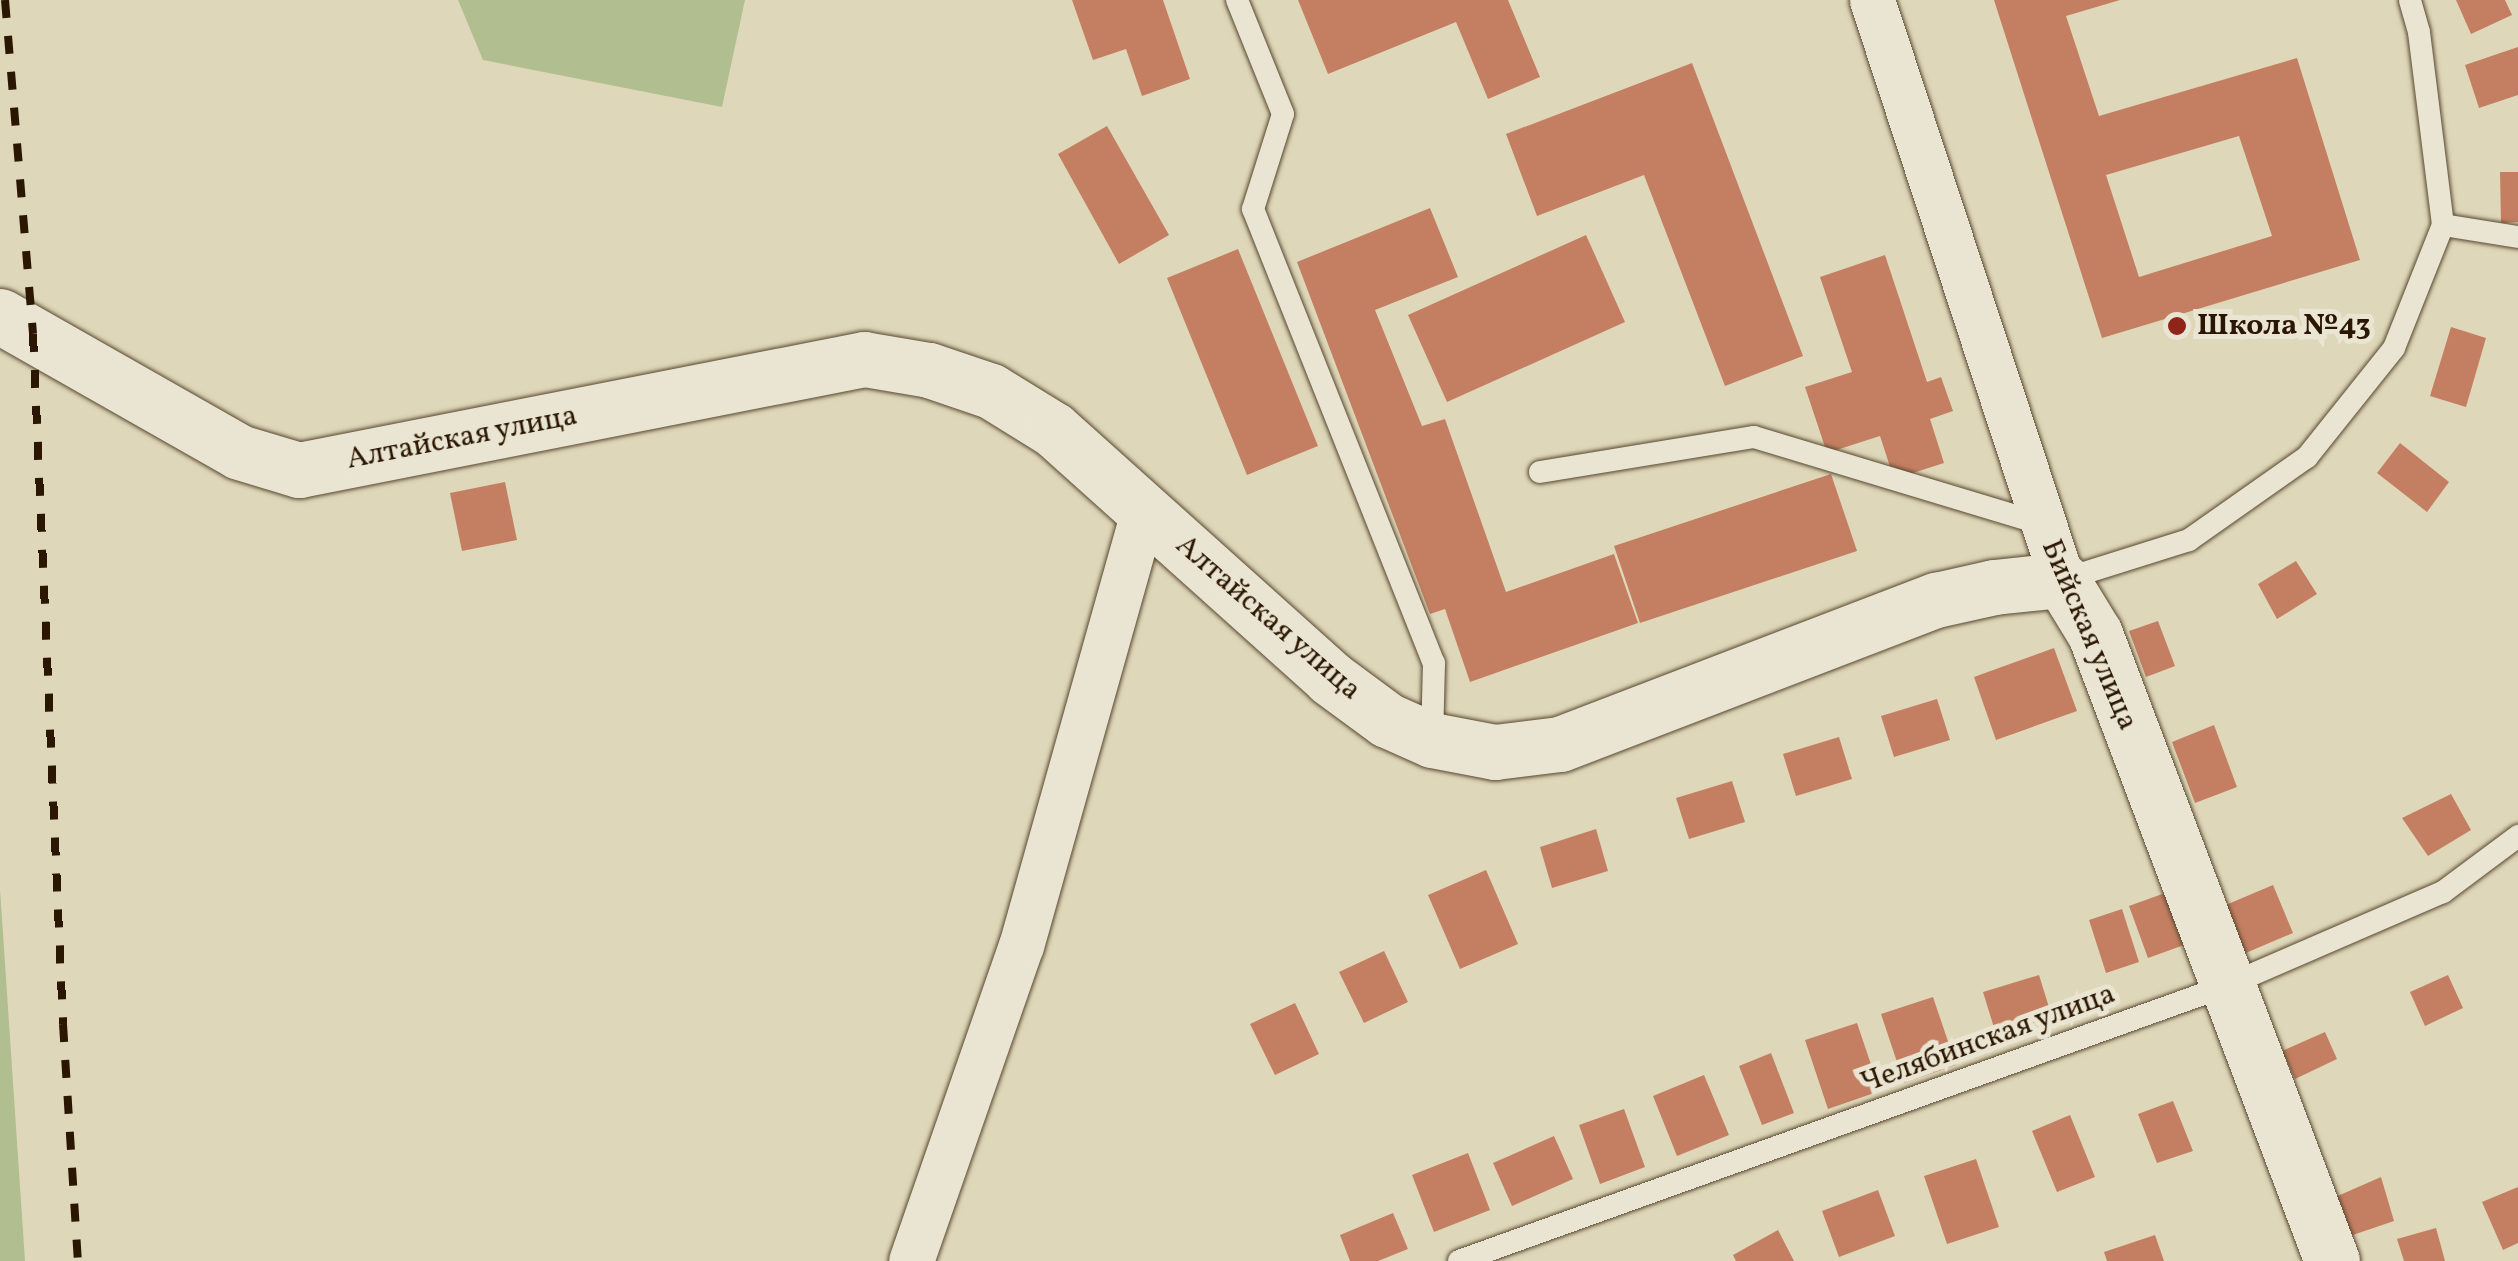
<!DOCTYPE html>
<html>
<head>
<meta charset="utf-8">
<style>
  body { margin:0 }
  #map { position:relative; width:2518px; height:1261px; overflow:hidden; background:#dfd7b9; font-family:Vollkorn,serif }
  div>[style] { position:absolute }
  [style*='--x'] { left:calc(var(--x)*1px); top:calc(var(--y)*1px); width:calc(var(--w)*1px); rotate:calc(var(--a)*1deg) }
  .green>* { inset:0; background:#b0be90 }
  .building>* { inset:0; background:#c47f62 }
  .roads { filter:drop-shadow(0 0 2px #58472f) drop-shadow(0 0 2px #58472f) }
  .lane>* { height:22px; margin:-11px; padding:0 11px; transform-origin:11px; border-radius:11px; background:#eae5d2 }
  .street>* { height:45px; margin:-22.5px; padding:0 22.5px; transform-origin:22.5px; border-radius:22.5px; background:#eae5d2 }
  .secondary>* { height:55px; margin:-27.5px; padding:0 27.5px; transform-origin:27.5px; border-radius:27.5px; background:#eae5d2 }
  .rail>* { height:8px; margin-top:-4px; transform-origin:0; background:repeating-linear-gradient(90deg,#2b1701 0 18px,transparent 0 36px) }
  .dots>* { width:28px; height:28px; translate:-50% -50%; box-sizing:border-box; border:5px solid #eae5d2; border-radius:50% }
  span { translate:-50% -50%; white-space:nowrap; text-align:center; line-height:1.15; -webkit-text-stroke:10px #eae5d2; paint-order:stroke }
  .poi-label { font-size:30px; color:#2b1701; font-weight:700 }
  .left { translate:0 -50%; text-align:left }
  .street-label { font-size:30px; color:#2b1701 }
</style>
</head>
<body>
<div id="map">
  <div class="green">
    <i style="clip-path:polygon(458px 0,745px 0,722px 107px,483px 60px)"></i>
    <i style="clip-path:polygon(0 889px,25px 1261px,0 1261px)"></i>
  </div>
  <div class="building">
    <i style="clip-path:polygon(1072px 0,1163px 0,1190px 79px,1142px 96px,1126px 49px,1093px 60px)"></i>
    <i style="clip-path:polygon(1298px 0,1508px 0,1540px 77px,1488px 99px,1456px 22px,1328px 74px)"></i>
    <i style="clip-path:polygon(evenodd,1994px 0,2120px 0,2066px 16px,2099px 116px,2297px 58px,2360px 260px,2102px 338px,1994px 0,2239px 136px,2272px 236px,2139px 277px,2106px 175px,2239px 136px)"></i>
    <i style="clip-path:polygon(2456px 0,2505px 0,2512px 15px,2471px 34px)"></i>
    <i style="clip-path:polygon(2518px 47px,2518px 95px,2479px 108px,2465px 65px)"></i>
    <i style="clip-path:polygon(1692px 63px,1803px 356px,1725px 386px,1644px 175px,1537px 216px,1506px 134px)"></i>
    <i style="clip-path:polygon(1107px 126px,1169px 235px,1119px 264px,1058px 154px)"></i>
    <i style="clip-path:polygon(2500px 172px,2518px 172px,2518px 222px,2501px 223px)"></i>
    <i style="clip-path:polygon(1430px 208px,1458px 277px,1375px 310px,1422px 426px,1445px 419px,1506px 592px,1614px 554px,1638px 623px,1470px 682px,1445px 609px,1430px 614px,1297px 262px)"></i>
    <i style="clip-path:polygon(1586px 235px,1625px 322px,1447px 402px,1408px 315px)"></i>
    <i style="clip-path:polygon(1238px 249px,1318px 446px,1247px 475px,1167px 278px)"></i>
    <i style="clip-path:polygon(1885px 255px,1927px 382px,1941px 377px,1953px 411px,1930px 419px,1944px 463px,1894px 479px,1880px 436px,1827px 453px,1805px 387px,1852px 372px,1820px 277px)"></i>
    <i style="clip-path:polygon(2451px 327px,2486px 338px,2466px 407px,2430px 396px)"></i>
    <i style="clip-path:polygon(2400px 443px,2449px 482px,2427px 512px,2377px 473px)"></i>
    <i style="clip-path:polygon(1831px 474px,1857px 551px,1640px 623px,1614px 546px)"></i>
    <i style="clip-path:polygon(505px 482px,517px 540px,462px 551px,450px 493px)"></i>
    <i style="clip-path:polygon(2296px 561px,2317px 594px,2277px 619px,2258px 584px)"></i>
    <i style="clip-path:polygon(2158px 621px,2175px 666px,2146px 677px,2129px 631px)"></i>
    <i style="clip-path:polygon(2054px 648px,2077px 711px,1996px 740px,1974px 677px)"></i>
    <i style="clip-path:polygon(1937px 699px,1950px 740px,1894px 757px,1881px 716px)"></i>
    <i style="clip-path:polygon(2214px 725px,2237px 787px,2195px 803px,2172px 742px)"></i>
    <i style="clip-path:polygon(1839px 737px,1852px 779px,1796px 796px,1783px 754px)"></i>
    <i style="clip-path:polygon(1732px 781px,1745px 822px,1689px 839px,1676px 798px)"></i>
    <i style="clip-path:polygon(2451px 794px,2471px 830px,2428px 856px,2402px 818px)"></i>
    <i style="clip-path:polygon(1596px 829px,1608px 871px,1552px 888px,1540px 847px)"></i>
    <i style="clip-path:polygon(1486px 870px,1518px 944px,1460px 969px,1428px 895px)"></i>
    <i style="clip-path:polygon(2273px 885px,2293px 933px,2241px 955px,2221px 907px)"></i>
    <i style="clip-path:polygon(2165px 893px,2184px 945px,2148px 958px,2129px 906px)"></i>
    <i style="clip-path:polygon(2122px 909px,2139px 962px,2106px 973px,2089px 920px)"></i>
    <i style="clip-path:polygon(1384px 951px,1408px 1002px,1364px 1023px,1339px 972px)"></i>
    <i style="clip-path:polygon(2039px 975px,2052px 1017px,1996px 1034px,1983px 992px)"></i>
    <i style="clip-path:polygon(2448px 975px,2463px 1008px,2425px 1026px,2410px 992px)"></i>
    <i style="clip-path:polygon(1933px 997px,1956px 1065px,1904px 1083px,1881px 1014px)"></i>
    <i style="clip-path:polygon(1295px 1003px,1319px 1054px,1275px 1075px,1250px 1024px)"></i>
    <i style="clip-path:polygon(1857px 1023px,1880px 1091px,1828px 1109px,1805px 1040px)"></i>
    <i style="clip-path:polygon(2325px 1032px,2337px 1059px,2295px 1079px,2282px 1051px)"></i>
    <i style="clip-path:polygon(1771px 1053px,1794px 1113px,1762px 1125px,1739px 1066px)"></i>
    <i style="clip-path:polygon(1704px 1075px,1729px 1135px,1677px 1156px,1653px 1096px)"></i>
    <i style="clip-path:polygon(2173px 1101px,2193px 1151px,2157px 1163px,2138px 1114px)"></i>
    <i style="clip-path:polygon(1624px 1109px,1645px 1167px,1600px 1184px,1579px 1125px)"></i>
    <i style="clip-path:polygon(2070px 1115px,2095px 1177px,2057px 1192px,2032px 1131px)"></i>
    <i style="clip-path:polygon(1554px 1136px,1573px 1179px,1512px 1206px,1493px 1163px)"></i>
    <i style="clip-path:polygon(1468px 1153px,1490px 1210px,1434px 1232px,1412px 1175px)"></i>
    <i style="clip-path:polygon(1976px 1159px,1999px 1227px,1947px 1244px,1924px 1176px)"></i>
    <i style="clip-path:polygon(2381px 1177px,2394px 1221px,2344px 1238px,2333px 1198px)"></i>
    <i style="clip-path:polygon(2518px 1187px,2518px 1243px,2503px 1250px,2482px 1202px)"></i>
    <i style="clip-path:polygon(1878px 1190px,1895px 1236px,1839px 1257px,1822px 1211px)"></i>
    <i style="clip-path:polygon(1393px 1213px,1408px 1249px,1378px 1261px,1350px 1261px,1340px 1235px)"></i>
    <i style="clip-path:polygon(2436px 1228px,2445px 1261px,2404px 1261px,2397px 1239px)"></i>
    <i style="clip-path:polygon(1778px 1230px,1794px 1261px,1736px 1261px,1733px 1255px)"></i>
    <i style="clip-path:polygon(2155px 1235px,2164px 1261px,2107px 1261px,2104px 1252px)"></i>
  </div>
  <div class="roads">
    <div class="lane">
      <i style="--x:1237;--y:0;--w:123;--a:68"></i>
      <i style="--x:1283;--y:114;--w:100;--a:107.5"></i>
      <i style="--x:1253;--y:209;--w:489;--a:68.3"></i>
      <i style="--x:1434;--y:663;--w:77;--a:91.5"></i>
      <i style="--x:2443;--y:225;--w:76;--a:9.1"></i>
      <i style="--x:1540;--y:472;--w:217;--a:-9.3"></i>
      <i style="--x:1754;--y:437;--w:301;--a:16.8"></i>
      <i style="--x:2062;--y:580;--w:133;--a:-17.5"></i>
      <i style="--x:2189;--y:540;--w:144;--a:-35.1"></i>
      <i style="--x:2307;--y:457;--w:139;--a:-51.4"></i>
      <i style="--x:2394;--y:348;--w:132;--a:-68.3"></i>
      <i style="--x:2443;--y:225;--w:194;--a:-97.1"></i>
      <i style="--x:2419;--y:32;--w:33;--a:-106"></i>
      <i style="--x:1459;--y:1261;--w:817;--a:-19.74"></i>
      <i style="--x:2228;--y:985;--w:234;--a:-23.4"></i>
      <i style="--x:2443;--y:892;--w:94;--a:-36.7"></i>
    </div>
    <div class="street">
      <i style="--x:1872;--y:0;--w:610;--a:71.86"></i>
      <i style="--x:911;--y:1261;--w:334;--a:-70.8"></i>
      <i style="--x:1021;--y:946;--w:455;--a:-74.3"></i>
    </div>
    <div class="secondary">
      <i style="--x:0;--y:316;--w:275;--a:29.6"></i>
      <i style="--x:239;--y:452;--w:63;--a:16.7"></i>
      <i style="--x:299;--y:470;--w:576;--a:-11.11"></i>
      <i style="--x:864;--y:359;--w:66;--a:9.6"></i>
      <i style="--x:929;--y:370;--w:65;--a:18.7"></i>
      <i style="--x:991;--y:391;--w:74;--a:31.8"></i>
      <i style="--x:1054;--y:430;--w:371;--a:41.9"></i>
      <i style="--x:1330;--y:678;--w:71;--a:36.4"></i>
      <i style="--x:1387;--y:720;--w:49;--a:24"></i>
      <i style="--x:1432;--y:740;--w:64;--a:10.8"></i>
      <i style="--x:1495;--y:752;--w:65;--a:-7"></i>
      <i style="--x:1560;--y:744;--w:403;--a:-21"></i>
      <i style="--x:1936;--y:600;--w:59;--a:-12.6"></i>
      <i style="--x:1994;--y:587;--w:68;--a:-5.9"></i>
      <i style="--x:2062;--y:580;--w:63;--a:58.6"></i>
      <i style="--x:2095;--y:634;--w:670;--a:69.29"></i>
    </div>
  </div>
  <div class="rail">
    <i style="--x:5;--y:0;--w:335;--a:85.2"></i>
    <i style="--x:33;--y:334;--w:691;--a:87.51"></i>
    <i style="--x:63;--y:1024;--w:237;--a:86.4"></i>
  </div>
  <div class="dots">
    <i style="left:2177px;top:326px;background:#8f2418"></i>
  </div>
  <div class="poi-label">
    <span class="left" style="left:2197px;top:326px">Школа №43</span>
  </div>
  <div class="street-label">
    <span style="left:462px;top:438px;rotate:-11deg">Алтайская улица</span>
    <span style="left:1268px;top:618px;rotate:41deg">Алтайская улица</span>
    <span style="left:2089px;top:635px;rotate:67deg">Бийская улица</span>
    <span style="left:1988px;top:1039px;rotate:-20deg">Челябинская улица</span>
  </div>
</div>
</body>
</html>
